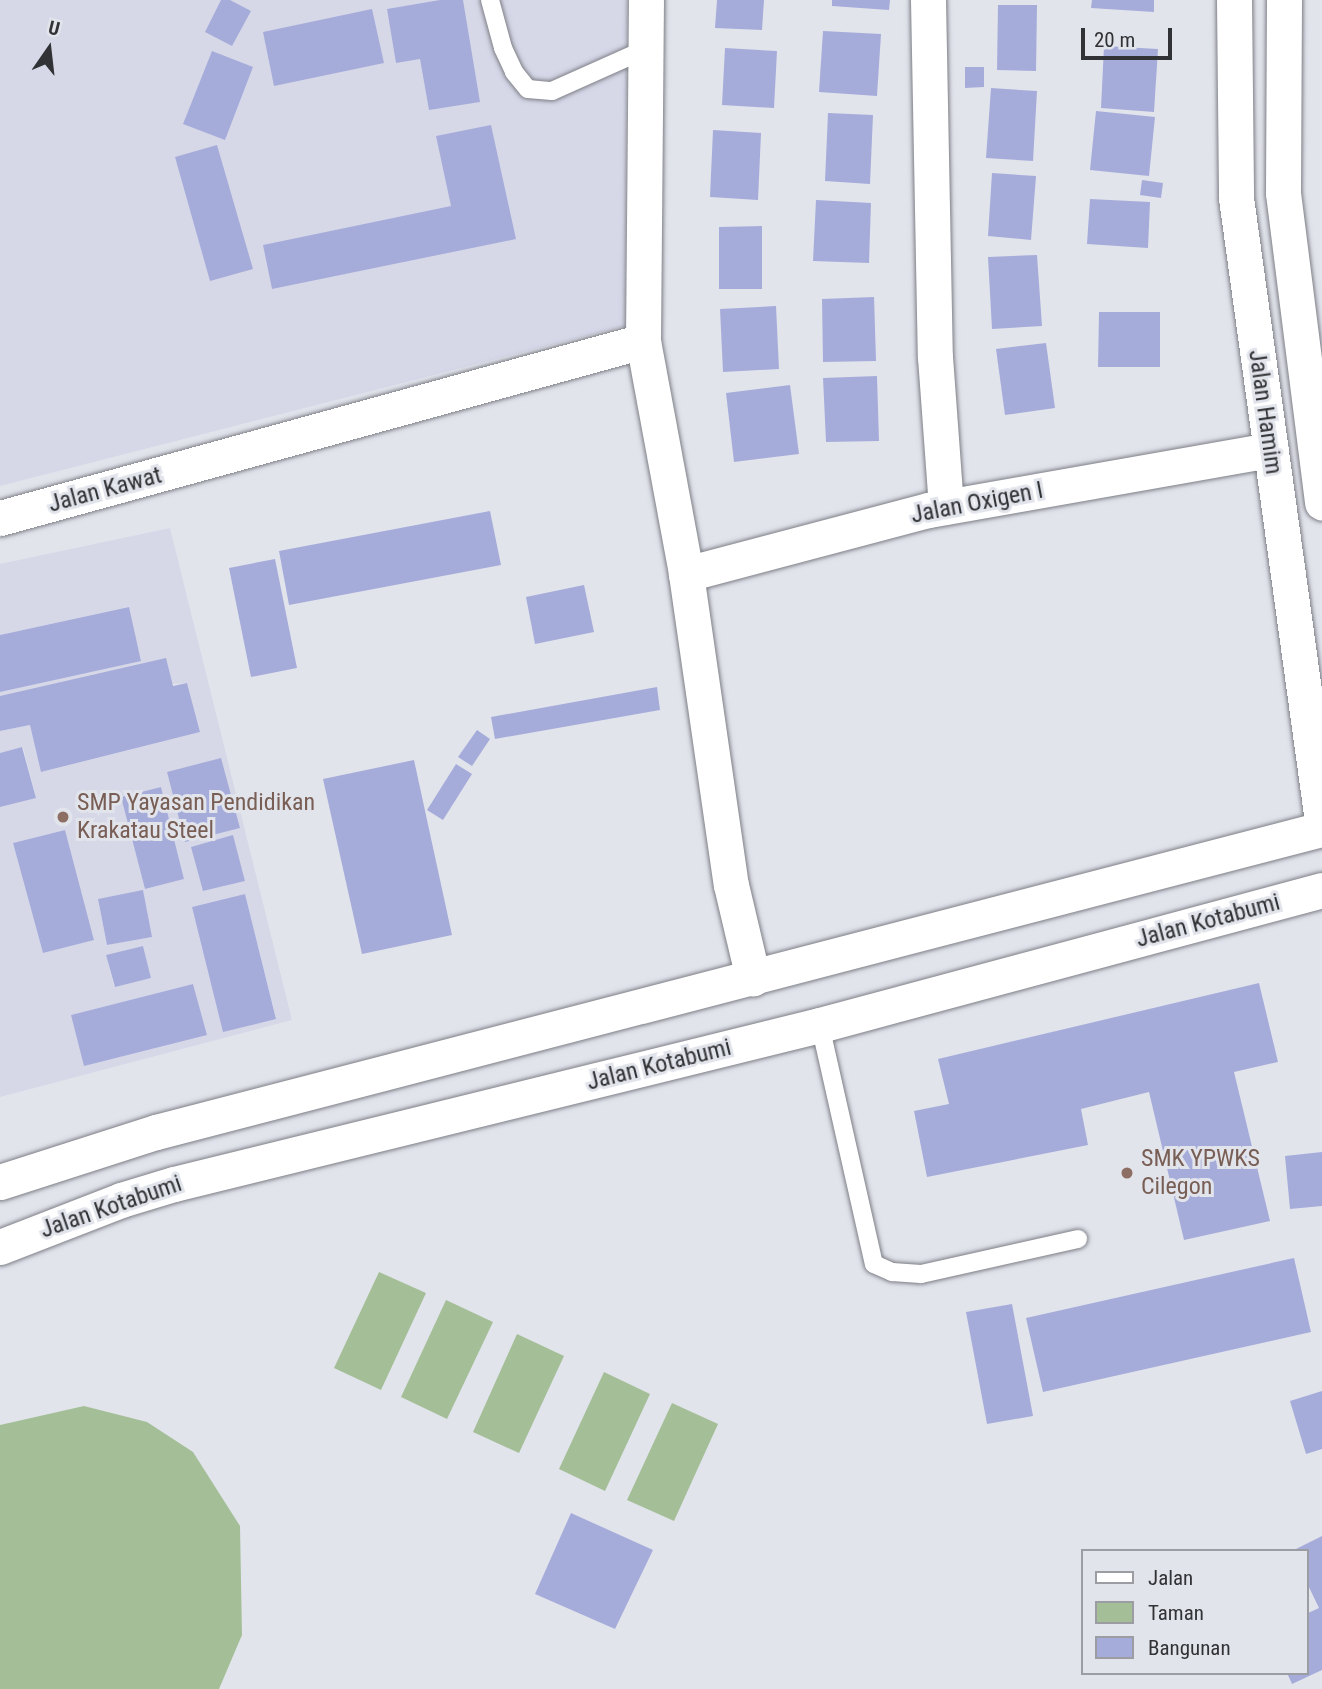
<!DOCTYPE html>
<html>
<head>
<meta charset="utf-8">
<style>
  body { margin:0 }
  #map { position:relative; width:1322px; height:1689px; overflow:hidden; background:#e2e4ec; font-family:"Roboto Condensed",sans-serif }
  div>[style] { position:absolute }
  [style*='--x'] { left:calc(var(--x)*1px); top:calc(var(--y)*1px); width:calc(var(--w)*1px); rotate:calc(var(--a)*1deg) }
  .built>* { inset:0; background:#d6d8e8 }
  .green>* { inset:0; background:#a4bf97 }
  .building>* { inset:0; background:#a6acda }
  .roads { filter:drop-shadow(0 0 2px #7d7f86) drop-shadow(0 0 2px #7d7f86) }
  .service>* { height:18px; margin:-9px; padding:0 9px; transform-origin:9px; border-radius:9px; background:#fff }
  .minor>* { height:35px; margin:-17.5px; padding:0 17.5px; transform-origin:17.5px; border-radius:17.5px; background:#fff }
  .dots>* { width:19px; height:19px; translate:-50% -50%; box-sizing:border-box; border:4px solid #e2e4ec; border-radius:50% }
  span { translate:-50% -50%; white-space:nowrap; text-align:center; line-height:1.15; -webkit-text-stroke:6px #e2e4ec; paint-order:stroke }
  .street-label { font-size:24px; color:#313235 }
  .education-label { font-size:24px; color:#785e54 }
  .left { translate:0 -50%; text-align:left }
  .legend { position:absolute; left:1081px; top:1549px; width:228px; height:126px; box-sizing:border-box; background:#e2e4ec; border:2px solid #9b9da3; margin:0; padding:9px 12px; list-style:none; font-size:21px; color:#313235 }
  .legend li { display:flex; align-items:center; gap:14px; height:35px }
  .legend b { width:35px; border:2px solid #9b9da3 }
  .north { position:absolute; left:14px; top:14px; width:70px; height:70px; -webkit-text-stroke:5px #e2e4ec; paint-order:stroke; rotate:14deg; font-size:19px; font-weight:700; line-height:28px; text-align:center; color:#313235 }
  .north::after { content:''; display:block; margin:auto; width:24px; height:32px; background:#313235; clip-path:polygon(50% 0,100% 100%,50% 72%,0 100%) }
  .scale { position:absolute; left:1081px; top:28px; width:91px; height:32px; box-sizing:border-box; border:4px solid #313235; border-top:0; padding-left:9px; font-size:21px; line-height:24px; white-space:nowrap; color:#313235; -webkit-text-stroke:5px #e2e4ec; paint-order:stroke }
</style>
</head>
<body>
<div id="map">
  <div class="built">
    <i style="clip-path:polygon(0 0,627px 0,625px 326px,0 486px)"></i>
    <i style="clip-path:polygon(evenodd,170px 528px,292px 1020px,0 1097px,0 807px,36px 797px,23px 747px,0 753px,0 731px,30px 725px,42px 772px,200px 732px,187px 683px,0 696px,0 692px,141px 660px,128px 607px,0 635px,0 564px,170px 528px,167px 772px,239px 828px,185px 842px,167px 772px,170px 528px,161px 787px,184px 879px,145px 889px,121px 797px,161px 787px,170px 528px,65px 830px,94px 939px,43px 953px,13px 843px,65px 830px,170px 528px,233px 836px,245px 881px,204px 891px,192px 847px,233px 836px,170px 528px,143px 891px,151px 937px,107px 945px,98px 899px,143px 891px,170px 528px,245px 894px,276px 1018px,192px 907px,245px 894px,170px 528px,143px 946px,151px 978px,114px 986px,106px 955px,143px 946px,170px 528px,193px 984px,207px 1035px,71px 1015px,193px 984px)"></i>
  </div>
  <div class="green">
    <i style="clip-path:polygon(379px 1272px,426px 1293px,381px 1390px,334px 1368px)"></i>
    <i style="clip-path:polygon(446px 1300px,493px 1322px,447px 1419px,401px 1397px)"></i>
    <i style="clip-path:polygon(517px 1334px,564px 1356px,519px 1453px,473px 1432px)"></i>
    <i style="clip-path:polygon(604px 1372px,650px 1394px,605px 1491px,559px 1469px)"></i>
    <i style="clip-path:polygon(672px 1403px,718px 1424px,674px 1521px,627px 1500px)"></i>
    <i style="clip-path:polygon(84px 1406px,147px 1422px,193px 1452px,240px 1526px,242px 1635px,219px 1689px,0 1689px,0 1425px)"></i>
  </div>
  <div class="building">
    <i style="clip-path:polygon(221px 0,230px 0,251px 11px,232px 46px,205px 32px)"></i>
    <i style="clip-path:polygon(440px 0,463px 0,480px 102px,429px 110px,420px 59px,396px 63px,387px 9px)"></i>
    <i style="clip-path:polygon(717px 0,764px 0,762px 30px,715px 28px)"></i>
    <i style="clip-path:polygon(832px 0,890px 0,889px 10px,832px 6px)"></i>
    <i style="clip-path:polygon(1092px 0,1154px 0,1154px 12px,1091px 8px)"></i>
    <i style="clip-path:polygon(998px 5px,1037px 5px,1036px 71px,997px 70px)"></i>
    <i style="clip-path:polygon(372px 9px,384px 63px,274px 86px,263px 32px)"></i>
    <i style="clip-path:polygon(823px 31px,881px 34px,877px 96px,819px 92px)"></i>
    <i style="clip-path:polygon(1104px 46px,1158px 49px,1154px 112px,1101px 108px)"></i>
    <i style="clip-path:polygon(725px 48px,777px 51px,774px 108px,722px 105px)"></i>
    <i style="clip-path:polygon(212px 51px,253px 67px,225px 140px,183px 124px)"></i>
    <i style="clip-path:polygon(965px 67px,984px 67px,984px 87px,965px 88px)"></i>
    <i style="clip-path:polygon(991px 88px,1037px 91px,1033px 161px,986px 158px)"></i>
    <i style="clip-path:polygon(1096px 111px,1155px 117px,1149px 176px,1090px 170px)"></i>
    <i style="clip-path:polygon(828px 113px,873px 115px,870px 184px,825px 181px)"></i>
    <i style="clip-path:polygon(491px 125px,516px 239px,272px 289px,263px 245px,451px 206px,436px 136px)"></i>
    <i style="clip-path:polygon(713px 130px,761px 133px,758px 200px,710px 197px)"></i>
    <i style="clip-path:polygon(217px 145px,253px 269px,210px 281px,175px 157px)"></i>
    <i style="clip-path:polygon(992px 173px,1036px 176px,1031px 240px,988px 236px)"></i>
    <i style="clip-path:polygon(1142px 180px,1163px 183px,1161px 198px,1140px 195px)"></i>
    <i style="clip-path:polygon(1090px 199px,1150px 202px,1148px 248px,1087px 244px)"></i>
    <i style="clip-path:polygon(816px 200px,871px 203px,869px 263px,813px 261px)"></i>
    <i style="clip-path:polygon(762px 226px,762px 289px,719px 289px,719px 227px)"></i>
    <i style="clip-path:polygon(1037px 255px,1042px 326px,992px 329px,988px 257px)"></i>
    <i style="clip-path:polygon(874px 297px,876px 361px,823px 362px,822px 299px)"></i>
    <i style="clip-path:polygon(776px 306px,779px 369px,723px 372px,720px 309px)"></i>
    <i style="clip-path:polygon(1099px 312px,1160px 312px,1160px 367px,1098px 367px)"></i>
    <i style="clip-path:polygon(1046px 343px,1055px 408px,1005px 415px,996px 349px)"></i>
    <i style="clip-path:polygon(877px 376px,879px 441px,826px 442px,823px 378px)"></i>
    <i style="clip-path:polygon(790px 385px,799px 454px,734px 462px,726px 393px)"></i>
    <i style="clip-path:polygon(490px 511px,501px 565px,289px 605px,279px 551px)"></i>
    <i style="clip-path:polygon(275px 559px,297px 668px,251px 677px,229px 568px)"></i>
    <i style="clip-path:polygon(584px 585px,594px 632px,535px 644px,526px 597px)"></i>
    <i style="clip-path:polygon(129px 607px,141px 661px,0 692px,0 635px)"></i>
    <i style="clip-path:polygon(166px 658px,173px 686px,187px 683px,200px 732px,41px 772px,30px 725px,0 731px,0 696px)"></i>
    <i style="clip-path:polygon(657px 687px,660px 710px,495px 739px,491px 717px)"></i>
    <i style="clip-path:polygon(477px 730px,490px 739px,472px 766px,458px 757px)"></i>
    <i style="clip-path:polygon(22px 747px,36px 798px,0 807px,0 753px)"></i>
    <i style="clip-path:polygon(221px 758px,240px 828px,185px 842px,167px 772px)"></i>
    <i style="clip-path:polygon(414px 760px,452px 935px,362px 954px,323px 779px)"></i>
    <i style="clip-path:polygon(456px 764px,472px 774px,443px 820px,427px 810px)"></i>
    <i style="clip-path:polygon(161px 787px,184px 879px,145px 889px,121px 797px)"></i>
    <i style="clip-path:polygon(65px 830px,94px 940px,43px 953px,13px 843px)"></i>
    <i style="clip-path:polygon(233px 835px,245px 881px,203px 891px,191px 847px)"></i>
    <i style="clip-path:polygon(143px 890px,152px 937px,107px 945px,98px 899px)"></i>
    <i style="clip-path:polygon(245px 894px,276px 1019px,223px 1032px,192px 907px)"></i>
    <i style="clip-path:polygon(143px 946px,151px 978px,115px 987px,106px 955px)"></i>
    <i style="clip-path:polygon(1259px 983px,1278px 1062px,1234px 1072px,1270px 1221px,1184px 1240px,1149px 1092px,1081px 1109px,1088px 1145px,927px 1177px,914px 1111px,949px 1104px,938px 1059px)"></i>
    <i style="clip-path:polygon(193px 984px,207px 1035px,84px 1066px,71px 1015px)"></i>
    <i style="clip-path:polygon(1322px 1152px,1322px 1206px,1290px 1209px,1285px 1156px)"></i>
    <i style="clip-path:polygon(1294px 1258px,1311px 1332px,1043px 1392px,1026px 1318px)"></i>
    <i style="clip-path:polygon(1012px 1304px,1033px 1416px,987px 1424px,966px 1312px)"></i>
    <i style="clip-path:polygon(1322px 1391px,1322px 1449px,1306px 1454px,1290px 1401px)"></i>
    <i style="clip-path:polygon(571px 1513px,653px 1550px,615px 1629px,535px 1594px)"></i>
    <i style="clip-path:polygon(1322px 1536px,1322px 1670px,1292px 1684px,1287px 1673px,1306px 1673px,1306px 1614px,1319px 1608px,1306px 1581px,1306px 1551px,1292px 1551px)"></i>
  </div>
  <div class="roads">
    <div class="service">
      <i style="--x:490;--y:0;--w:50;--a:74.8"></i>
      <i style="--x:503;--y:48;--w:26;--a:65"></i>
      <i style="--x:514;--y:72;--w:22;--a:51"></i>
      <i style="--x:528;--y:89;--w:24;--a:5"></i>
      <i style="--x:552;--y:91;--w:103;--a:-24.1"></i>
      <i style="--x:820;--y:1025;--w:245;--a:77.3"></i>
      <i style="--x:874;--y:1264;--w:20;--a:24"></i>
      <i style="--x:892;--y:1272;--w:29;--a:4"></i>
      <i style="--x:921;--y:1274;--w:161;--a:-12.6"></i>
    </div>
    <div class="minor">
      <i style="--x:928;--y:0;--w:357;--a:88.9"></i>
      <i style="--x:935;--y:357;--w:150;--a:85.8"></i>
      <i style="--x:1234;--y:0;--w:198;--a:89.4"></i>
      <i style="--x:1236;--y:198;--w:629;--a:82.14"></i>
      <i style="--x:1284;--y:0;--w:193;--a:90.3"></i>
      <i style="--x:1283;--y:193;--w:312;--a:82.8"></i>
      <i style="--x:643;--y:341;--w:237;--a:79.5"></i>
      <i style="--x:686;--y:574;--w:314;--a:81.8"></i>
      <i style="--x:731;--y:885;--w:96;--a:76.7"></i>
      <i style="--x:0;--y:518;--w:667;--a:-15.39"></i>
      <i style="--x:643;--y:341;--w:341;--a:-89.5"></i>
      <i style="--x:686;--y:574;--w:251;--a:-14.8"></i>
      <i style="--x:929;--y:510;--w:347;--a:-10"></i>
      <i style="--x:0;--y:1182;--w:164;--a:-17.8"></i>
      <i style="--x:156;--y:1132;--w:1205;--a:-14.57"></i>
      <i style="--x:0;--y:1247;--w:130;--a:-21.2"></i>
      <i style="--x:121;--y:1200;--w:55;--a:-16.8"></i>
      <i style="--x:174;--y:1184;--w:665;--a:-13.83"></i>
      <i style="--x:820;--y:1025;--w:520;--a:-15.05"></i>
    </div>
  </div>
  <div class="dots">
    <i style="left:63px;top:817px;background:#8d6e63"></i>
    <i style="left:1127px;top:1173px;background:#8d6e63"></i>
  </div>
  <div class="street-label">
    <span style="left:1265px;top:412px;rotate:82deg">Jalan Hamim</span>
    <span style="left:105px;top:490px;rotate:-15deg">Jalan Kawat</span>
    <span style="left:977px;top:503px;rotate:-11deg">Jalan Oxigen I</span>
    <span style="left:1208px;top:921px;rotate:-15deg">Jalan Kotabumi</span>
    <span style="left:659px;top:1065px;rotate:-14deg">Jalan Kotabumi</span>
    <span style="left:111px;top:1207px;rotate:-19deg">Jalan Kotabumi</span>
  </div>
  <div class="education-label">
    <span class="left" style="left:77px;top:817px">SMP Yayasan Pendidikan<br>Krakatau Steel</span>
    <span class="left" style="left:1141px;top:1173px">SMK YPWKS<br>Cilegon</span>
  </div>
  <ul class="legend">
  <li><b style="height:9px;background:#fff"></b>Jalan</li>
  <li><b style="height:19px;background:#a4bf97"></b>Taman</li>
  <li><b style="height:19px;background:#a6acda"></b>Bangunan</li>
  </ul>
  <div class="north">U</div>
  <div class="scale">20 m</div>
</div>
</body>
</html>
